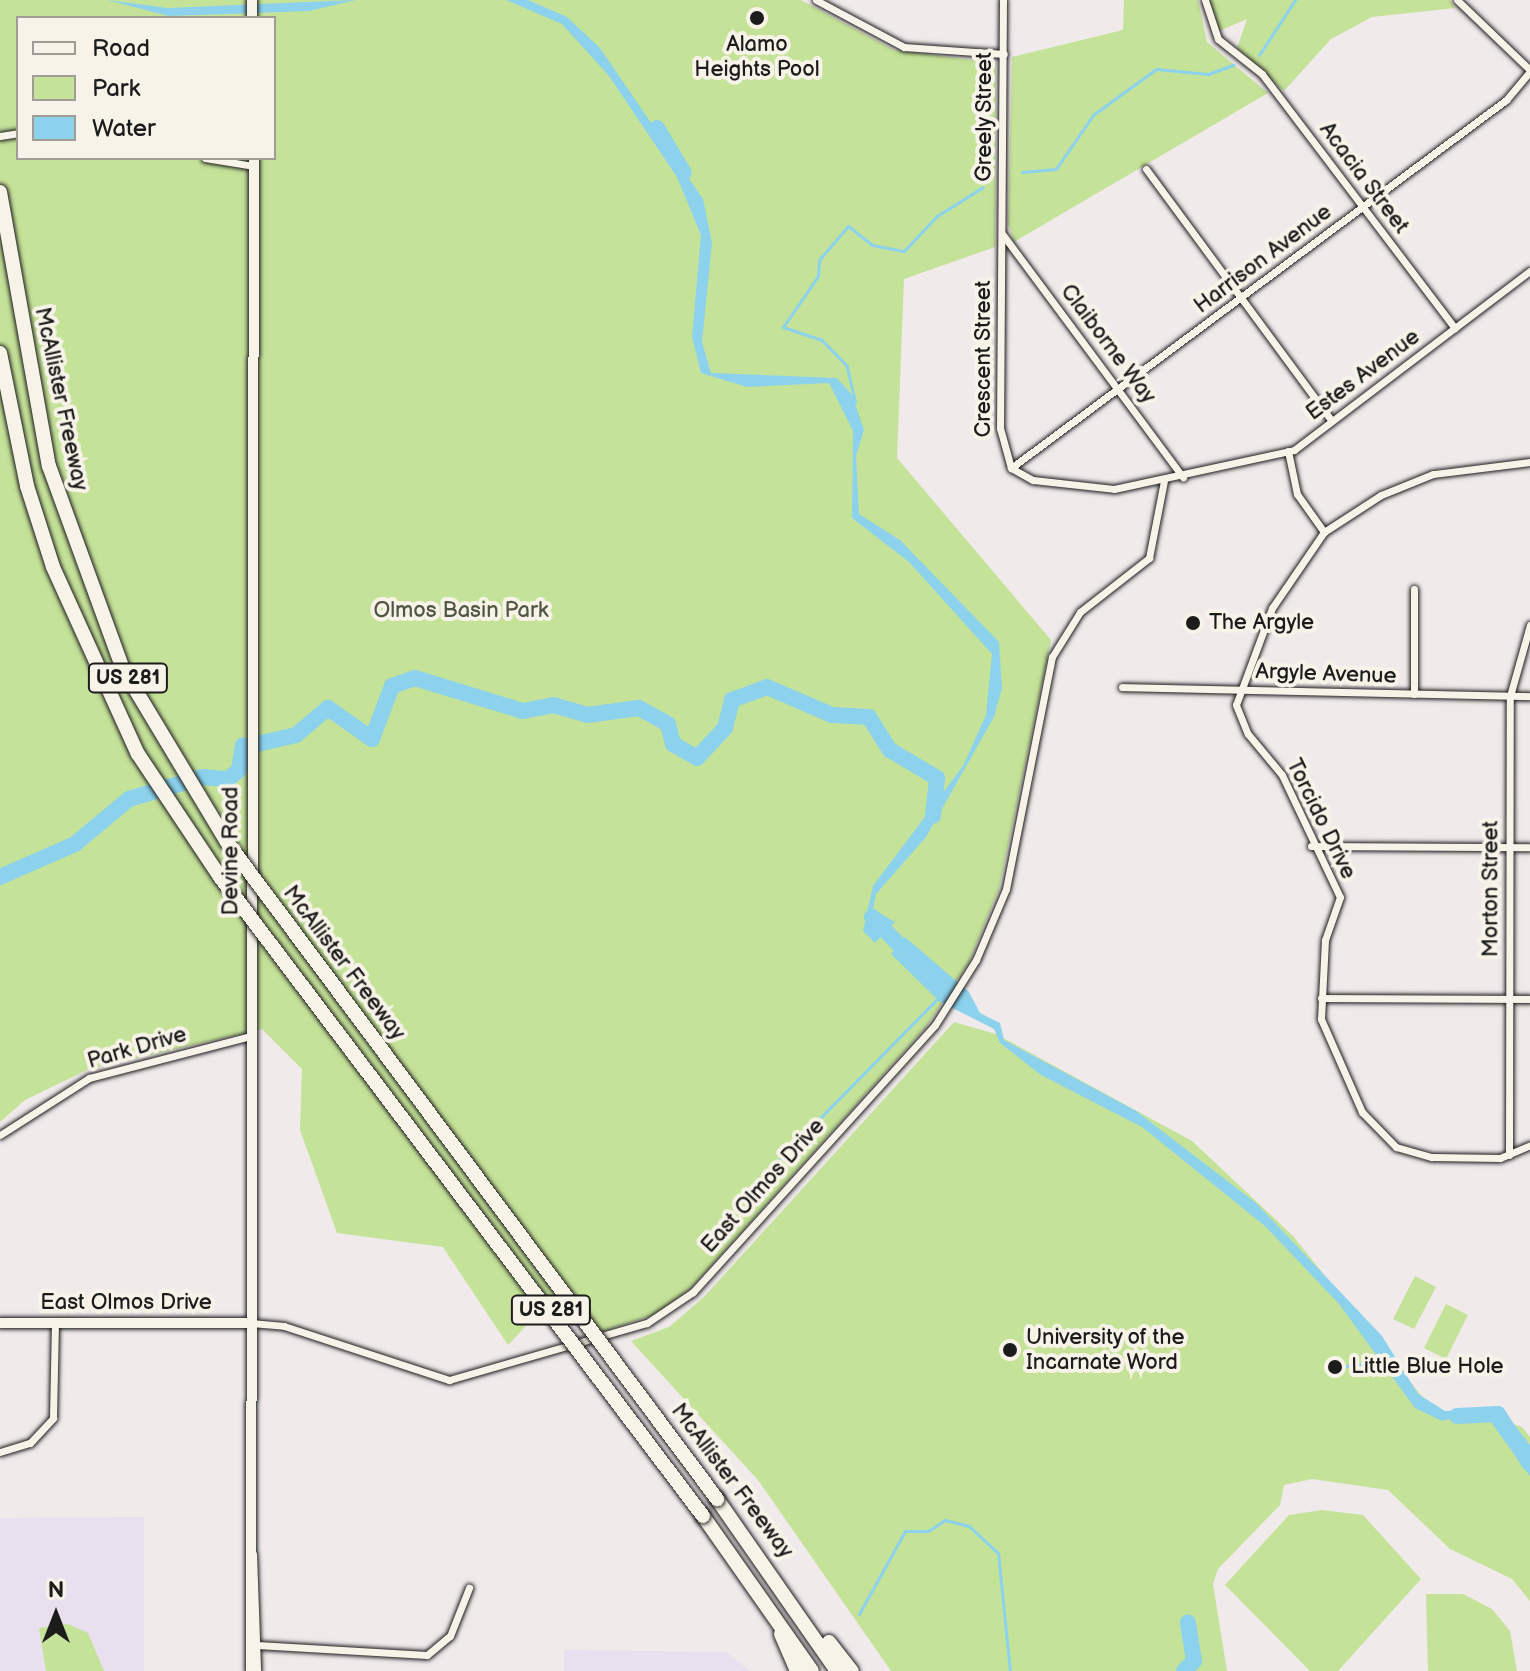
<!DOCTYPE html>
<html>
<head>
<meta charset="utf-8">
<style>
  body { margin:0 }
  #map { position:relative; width:1530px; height:1671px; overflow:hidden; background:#f0eaeb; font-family:"Balsamiq Sans",sans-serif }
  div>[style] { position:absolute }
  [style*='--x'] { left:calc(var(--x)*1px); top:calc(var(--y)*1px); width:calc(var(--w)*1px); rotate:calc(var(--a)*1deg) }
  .built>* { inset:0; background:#e8dfef }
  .green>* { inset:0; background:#c5e299 }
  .water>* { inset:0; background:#8cd2ed }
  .stream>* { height:3px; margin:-1.5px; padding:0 1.5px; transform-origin:1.5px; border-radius:1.5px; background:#8cd2ed }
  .river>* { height:16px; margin:-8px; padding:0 8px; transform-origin:8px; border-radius:8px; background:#8cd2ed }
  .roads { filter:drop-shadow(0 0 2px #1c1c1c) drop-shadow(0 0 2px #1c1c1c) }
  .street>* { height:7px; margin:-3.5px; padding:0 3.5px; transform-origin:3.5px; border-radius:3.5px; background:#f7f3e8 }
  .secondary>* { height:10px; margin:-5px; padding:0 5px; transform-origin:5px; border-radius:5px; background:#f7f3e8 }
  .highway>* { height:14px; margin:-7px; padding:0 7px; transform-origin:7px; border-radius:7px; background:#f7f3e8 }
  .bridges { filter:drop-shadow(0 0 2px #1c1c1c) drop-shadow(0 0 2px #1c1c1c) }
  .highway-bridge>* { height:14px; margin:-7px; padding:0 7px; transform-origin:7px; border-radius:7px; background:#f7f3e8 }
  .dots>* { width:22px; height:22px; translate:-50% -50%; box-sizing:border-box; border:4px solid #f7f3e8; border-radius:50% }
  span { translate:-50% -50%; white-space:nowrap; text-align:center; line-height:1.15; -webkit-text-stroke:8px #f7f3e8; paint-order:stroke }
  .shield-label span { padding:2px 6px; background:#f7f3e8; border:2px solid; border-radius:6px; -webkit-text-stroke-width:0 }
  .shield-label { font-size:20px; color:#1c1c1c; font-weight:700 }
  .poi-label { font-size:22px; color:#1c1c1c }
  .left { translate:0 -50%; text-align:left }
  .street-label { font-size:22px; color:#1c1c1c }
  .park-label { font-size:22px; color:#4f5742 }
  .legend { position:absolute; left:16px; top:16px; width:260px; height:144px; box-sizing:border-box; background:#f7f3e8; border:2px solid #9f9d96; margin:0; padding:10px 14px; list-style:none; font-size:24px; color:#1c1c1c }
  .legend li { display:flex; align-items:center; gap:16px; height:40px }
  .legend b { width:40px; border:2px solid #9f9d96 }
  .north { position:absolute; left:16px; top:1575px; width:80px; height:80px; -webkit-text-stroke:6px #f7f3e8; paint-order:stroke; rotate:0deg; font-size:22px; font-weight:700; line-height:32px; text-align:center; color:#1c1c1c }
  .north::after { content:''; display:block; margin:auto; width:28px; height:36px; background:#1c1c1c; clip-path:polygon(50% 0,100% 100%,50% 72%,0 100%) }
</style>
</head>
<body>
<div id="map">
  <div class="built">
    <i style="clip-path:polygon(144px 1517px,144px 1671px,0 1671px,0 1518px)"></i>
    <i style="clip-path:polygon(564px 1650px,726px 1652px,750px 1671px,564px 1671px)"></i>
  </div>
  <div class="green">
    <i style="clip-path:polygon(evenodd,0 0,801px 0,894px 50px,996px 63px,995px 247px,904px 279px,897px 458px,1051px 640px,999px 889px,969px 962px,926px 1027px,692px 1287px,657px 1314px,600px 1332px,565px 1284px,508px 1345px,443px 1247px,337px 1233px,300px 1130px,302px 1069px,262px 1029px,89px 1069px,25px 1100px,0 1122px,0 0,18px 18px,274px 18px,274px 158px,18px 158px,18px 18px)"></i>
    <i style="clip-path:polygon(1124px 0,1198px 0,1207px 42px,1268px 93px,1014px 242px,1008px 224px,1012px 57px,1123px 30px)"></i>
    <i style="clip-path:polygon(1209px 0,1450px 0,1455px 8px,1372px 17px,1331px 39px,1284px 91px,1237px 48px,1247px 19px,1217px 32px)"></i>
    <i style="clip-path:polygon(954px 1022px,996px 1034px,1192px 1141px,1293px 1236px,1428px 1404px,1462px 1423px,1496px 1419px,1522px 1427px,1530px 1437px,1530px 1601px,1512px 1579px,1450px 1549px,1388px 1490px,1312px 1479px,1284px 1485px,1280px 1505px,1218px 1569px,1213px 1584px,1227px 1671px,891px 1671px,758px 1480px,631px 1341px,669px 1327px,704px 1297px)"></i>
    <i style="clip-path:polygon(1415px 1276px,1436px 1287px,1414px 1329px,1393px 1319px)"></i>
    <i style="clip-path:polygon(1446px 1304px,1468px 1315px,1446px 1359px,1424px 1348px)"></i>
    <i style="clip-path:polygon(1322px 1510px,1363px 1515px,1421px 1579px,1338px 1671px,1310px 1671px,1225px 1585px,1289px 1515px)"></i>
    <i style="clip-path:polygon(1426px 1594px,1463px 1594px,1492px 1609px,1510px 1631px,1517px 1671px,1428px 1671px)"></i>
    <i style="clip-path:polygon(68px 1624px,88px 1633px,104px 1671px,46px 1671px,39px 1628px)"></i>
  </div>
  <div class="water">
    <i style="clip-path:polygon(107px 0,168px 8px,356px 0,309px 11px,169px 16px)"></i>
    <i style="clip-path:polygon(506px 0,528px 0,567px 17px,600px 48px,703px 199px,712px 243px,702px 342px,711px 373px,837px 378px,852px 395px,864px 430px,856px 456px,859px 514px,900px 540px,999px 642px,1002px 688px,994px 717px,926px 837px,876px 894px,873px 909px,895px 922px,875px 943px,863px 931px,873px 886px,963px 766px,986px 715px,992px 654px,909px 562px,852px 518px,853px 431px,829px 383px,747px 387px,701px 373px,692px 337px,701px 235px,677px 177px,609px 76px,562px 24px)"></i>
    <i style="clip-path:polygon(905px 937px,969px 992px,980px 1013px,1000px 1023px,1004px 1040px,1136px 1111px,1256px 1203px,1382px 1336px,1418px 1394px,1445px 1411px,1485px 1410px,1442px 1421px,1415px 1408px,1339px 1304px,1265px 1226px,1142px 1127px,1041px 1075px,1000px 1043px,994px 1029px,939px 1001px,891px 954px)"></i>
    <i style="clip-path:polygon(1502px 1409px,1530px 1445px,1530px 1476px,1488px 1418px)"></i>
  </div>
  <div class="stream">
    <i style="--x:1259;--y:55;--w:66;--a:-56.8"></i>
    <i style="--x:1022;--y:172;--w:34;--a:-5"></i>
    <i style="--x:1056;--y:169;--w:65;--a:-55.6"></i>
    <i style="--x:1093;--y:115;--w:78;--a:-36.1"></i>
    <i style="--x:1156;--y:69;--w:52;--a:5.5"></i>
    <i style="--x:1208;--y:74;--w:27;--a:-20"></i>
    <i style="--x:855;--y:402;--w:37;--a:-103"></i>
    <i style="--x:847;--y:366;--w:36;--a:-134"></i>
    <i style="--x:822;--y:340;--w:41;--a:-161.6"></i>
    <i style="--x:783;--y:327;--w:62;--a:-55.5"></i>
    <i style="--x:818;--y:276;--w:16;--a:-86"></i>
    <i style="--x:819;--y:260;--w:45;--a:-49.5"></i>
    <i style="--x:848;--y:226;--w:31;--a:38"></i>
    <i style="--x:872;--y:245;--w:33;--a:11"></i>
    <i style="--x:904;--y:251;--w:48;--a:-46.7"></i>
    <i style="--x:937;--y:216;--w:54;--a:-32.2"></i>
    <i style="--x:764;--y:1175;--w:247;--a:-45.5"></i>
    <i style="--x:1335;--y:1367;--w:48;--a:-5.9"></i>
    <i style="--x:859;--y:1614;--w:95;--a:-61"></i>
    <i style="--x:905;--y:1531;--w:23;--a:0"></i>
    <i style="--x:928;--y:1531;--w:20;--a:-33"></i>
    <i style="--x:945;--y:1520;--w:25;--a:14"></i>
    <i style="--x:969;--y:1526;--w:40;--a:43"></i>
    <i style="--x:998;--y:1553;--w:119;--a:84.2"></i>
  </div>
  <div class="river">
    <i style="--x:657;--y:128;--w:52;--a:59"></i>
    <i style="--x:257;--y:744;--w:40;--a:-13"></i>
    <i style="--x:296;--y:735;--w:42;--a:-40.2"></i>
    <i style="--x:328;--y:708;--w:54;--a:35.2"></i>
    <i style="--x:372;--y:739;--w:57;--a:-69.3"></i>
    <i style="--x:392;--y:686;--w:24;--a:-19"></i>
    <i style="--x:415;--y:678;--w:113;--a:17"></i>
    <i style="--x:523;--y:711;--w:31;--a:-11"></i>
    <i style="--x:553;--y:705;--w:35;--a:16"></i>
    <i style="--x:587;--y:715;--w:52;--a:-7.7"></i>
    <i style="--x:639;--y:708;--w:33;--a:29"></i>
    <i style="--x:668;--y:724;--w:21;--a:76"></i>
    <i style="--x:673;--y:744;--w:28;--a:30"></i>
    <i style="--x:697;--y:758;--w:41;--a:-47"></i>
    <i style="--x:725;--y:728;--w:29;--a:-76"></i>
    <i style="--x:732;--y:700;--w:37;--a:-20"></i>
    <i style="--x:767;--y:687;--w:71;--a:23.3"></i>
    <i style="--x:832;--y:715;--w:37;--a:3"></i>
    <i style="--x:869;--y:717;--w:39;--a:58"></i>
    <i style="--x:890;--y:750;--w:55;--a:30.8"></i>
    <i style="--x:937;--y:778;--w:38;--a:96"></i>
    <i style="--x:0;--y:877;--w:82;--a:-23.7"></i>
    <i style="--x:75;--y:844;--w:70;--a:-39.8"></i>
    <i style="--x:129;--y:799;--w:77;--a:-16.6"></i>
    <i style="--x:203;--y:777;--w:25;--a:5"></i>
    <i style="--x:228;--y:779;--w:14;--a:-39"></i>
    <i style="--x:239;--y:770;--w:25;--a:-81"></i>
    <i style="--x:872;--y:917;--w:60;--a:45.7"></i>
    <i style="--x:1457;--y:1416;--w:41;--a:-2.8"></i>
    <i style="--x:1498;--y:1414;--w:59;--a:57.4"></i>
    <i style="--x:1184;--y:1671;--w:14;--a:-45"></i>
    <i style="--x:1194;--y:1661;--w:39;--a:-99"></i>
  </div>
  <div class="roads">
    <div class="street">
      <i style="--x:816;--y:0;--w:100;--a:28.1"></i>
      <i style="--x:904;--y:47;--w:100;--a:4"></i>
      <i style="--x:1003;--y:0;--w:428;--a:90.4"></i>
      <i style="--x:1000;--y:428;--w:41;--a:74.6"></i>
      <i style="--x:1011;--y:468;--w:25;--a:29"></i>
      <i style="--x:1033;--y:480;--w:81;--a:6.3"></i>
      <i style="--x:1114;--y:489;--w:184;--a:-12.2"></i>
      <i style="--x:1294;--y:450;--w:296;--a:-37.2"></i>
      <i style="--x:1205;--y:0;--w:41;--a:71.6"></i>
      <i style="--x:1218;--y:39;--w:56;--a:38.5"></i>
      <i style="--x:1262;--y:74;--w:319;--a:52.8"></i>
      <i style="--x:1457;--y:0;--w:101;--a:43.8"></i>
      <i style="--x:0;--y:136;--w:18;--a:-9"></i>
      <i style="--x:205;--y:158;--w:50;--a:9.3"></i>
      <i style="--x:1146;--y:169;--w:313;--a:53.6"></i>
      <i style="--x:1003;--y:235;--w:302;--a:53.4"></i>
      <i style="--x:1288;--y:451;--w:44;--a:78.2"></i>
      <i style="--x:1297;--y:494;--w:47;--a:54.6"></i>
      <i style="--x:1530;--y:462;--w:98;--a:172.9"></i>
      <i style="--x:1433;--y:474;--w:56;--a:158"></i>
      <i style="--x:1381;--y:495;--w:68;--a:147"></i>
      <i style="--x:1324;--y:532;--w:92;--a:124.4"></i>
      <i style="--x:1272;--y:608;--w:103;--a:110.4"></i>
      <i style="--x:1236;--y:705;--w:31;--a:68"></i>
      <i style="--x:1248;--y:734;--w:53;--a:50.3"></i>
      <i style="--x:1282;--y:775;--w:135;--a:64.6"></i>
      <i style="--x:1340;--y:897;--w:46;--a:109.2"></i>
      <i style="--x:1325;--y:940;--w:79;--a:92.9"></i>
      <i style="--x:1321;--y:1019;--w:102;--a:66.2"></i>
      <i style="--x:1362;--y:1112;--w:49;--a:45.8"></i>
      <i style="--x:1396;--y:1147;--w:37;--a:16"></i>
      <i style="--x:1432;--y:1157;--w:68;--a:0.8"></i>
      <i style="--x:1500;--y:1158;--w:33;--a:-23"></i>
      <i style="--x:1011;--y:468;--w:617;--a:-36.63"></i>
      <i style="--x:1506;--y:100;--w:38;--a:-50"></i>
      <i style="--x:1414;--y:589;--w:105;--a:90"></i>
      <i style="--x:1122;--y:687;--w:408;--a:1.3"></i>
      <i style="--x:1311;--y:846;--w:219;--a:0.3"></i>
      <i style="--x:1321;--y:998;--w:209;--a:0.3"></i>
      <i style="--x:0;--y:1135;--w:106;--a:-32.6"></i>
      <i style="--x:89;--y:1078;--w:166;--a:-14.6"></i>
      <i style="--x:1509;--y:1155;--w:459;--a:-89.9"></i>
      <i style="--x:1510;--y:696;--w:74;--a:-74.3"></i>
      <i style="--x:251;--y:1323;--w:33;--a:5"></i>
      <i style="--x:284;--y:1326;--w:174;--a:18.1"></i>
      <i style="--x:449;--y:1380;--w:206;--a:-16.1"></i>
      <i style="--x:647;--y:1323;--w:55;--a:-34"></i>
      <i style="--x:693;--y:1292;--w:360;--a:-47.8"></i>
      <i style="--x:935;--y:1025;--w:77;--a:-57.8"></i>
      <i style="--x:976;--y:960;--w:77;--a:-67.1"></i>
      <i style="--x:1006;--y:889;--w:237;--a:-78.8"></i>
      <i style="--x:1052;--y:657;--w:53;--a:-58.1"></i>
      <i style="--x:1080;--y:612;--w:88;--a:-38"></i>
      <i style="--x:1149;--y:558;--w:78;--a:-79"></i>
      <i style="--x:0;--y:1452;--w:31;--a:-17"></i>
      <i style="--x:30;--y:1443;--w:34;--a:-47"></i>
      <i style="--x:53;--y:1418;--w:95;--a:-88.8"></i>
      <i style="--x:253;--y:1554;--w:117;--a:88"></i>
      <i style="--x:257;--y:1645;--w:170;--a:3.4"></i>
      <i style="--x:427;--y:1655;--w:30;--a:-40"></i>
      <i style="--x:450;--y:1636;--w:52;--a:-68.4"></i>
    </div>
    <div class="secondary">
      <i style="--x:252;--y:0;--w:18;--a:90"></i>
      <i style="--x:0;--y:1323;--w:248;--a:0"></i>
      <i style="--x:251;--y:1671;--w:1513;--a:-89.89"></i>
    </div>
    <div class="highway">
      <i style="--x:717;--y:1499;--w:210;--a:55.1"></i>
      <i style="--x:703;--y:1516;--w:189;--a:54.9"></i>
      <i style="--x:781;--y:1634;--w:40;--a:66.6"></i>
      <i style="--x:829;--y:1642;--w:37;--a:52"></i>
    </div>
  </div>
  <div class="bridges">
    <div class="highway-bridge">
      <i style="--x:0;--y:192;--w:278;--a:79.9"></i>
      <i style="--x:49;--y:466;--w:216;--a:70"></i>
      <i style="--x:123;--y:669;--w:202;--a:59"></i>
      <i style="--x:227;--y:842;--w:820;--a:53.28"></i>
      <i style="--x:0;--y:353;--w:136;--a:78.5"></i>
      <i style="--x:27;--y:486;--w:85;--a:72.2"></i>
      <i style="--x:53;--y:567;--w:205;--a:65.6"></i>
      <i style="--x:138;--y:754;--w:148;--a:56.3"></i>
      <i style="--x:220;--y:877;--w:801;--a:52.92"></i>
    </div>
  </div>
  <div class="dots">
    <i style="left:757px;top:18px;background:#1c1c1c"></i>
    <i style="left:1193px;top:623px;background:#1c1c1c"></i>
    <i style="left:1010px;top:1350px;background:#1c1c1c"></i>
    <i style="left:1335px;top:1367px;background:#1c1c1c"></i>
  </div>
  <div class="shield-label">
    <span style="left:128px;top:678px">US 281</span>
    <span style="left:551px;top:1310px">US 281</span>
  </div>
  <div class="poi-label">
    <span style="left:757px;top:57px">Alamo<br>Heights Pool</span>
    <span class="left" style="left:1209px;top:623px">The Argyle</span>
    <span class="left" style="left:1026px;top:1350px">University of the<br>Incarnate Word</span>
    <span class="left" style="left:1351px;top:1367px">Little Blue Hole</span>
  </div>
  <div class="street-label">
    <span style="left:985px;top:117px;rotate:-90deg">Greely Street</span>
    <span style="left:1364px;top:178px;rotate:53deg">Acacia Street</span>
    <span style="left:1263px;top:259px;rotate:-37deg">Harrison Avenue</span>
    <span style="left:1108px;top:344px;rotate:53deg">Claiborne Way</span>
    <span style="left:984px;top:359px;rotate:-90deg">Crescent Street</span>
    <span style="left:1363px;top:375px;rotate:-37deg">Estes Avenue</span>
    <span style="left:61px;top:399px;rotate:78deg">McAllister Freeway</span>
    <span style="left:1326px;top:674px;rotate:2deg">Argyle Avenue</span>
    <span style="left:1321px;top:819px;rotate:64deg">Torcido Drive</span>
    <span style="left:231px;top:851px;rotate:-90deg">Devine Road</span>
    <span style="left:1491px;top:889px;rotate:-90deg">Morton Street</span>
    <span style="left:344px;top:963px;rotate:53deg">McAllister Freeway</span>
    <span style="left:137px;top:1048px;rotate:-16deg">Park Drive</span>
    <span style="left:763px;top:1186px;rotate:-48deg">East Olmos Drive</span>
    <span style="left:126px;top:1303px">East Olmos Drive</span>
    <span style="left:732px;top:1481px;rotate:53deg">McAllister Freeway</span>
  </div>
  <div class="park-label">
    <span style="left:461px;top:611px">Olmos Basin Park</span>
  </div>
  <ul class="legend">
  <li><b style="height:10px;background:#f7f3e8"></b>Road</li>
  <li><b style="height:22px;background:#c5e299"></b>Park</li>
  <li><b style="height:22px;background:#8cd2ed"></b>Water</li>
  </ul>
  <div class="north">N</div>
</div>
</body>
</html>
